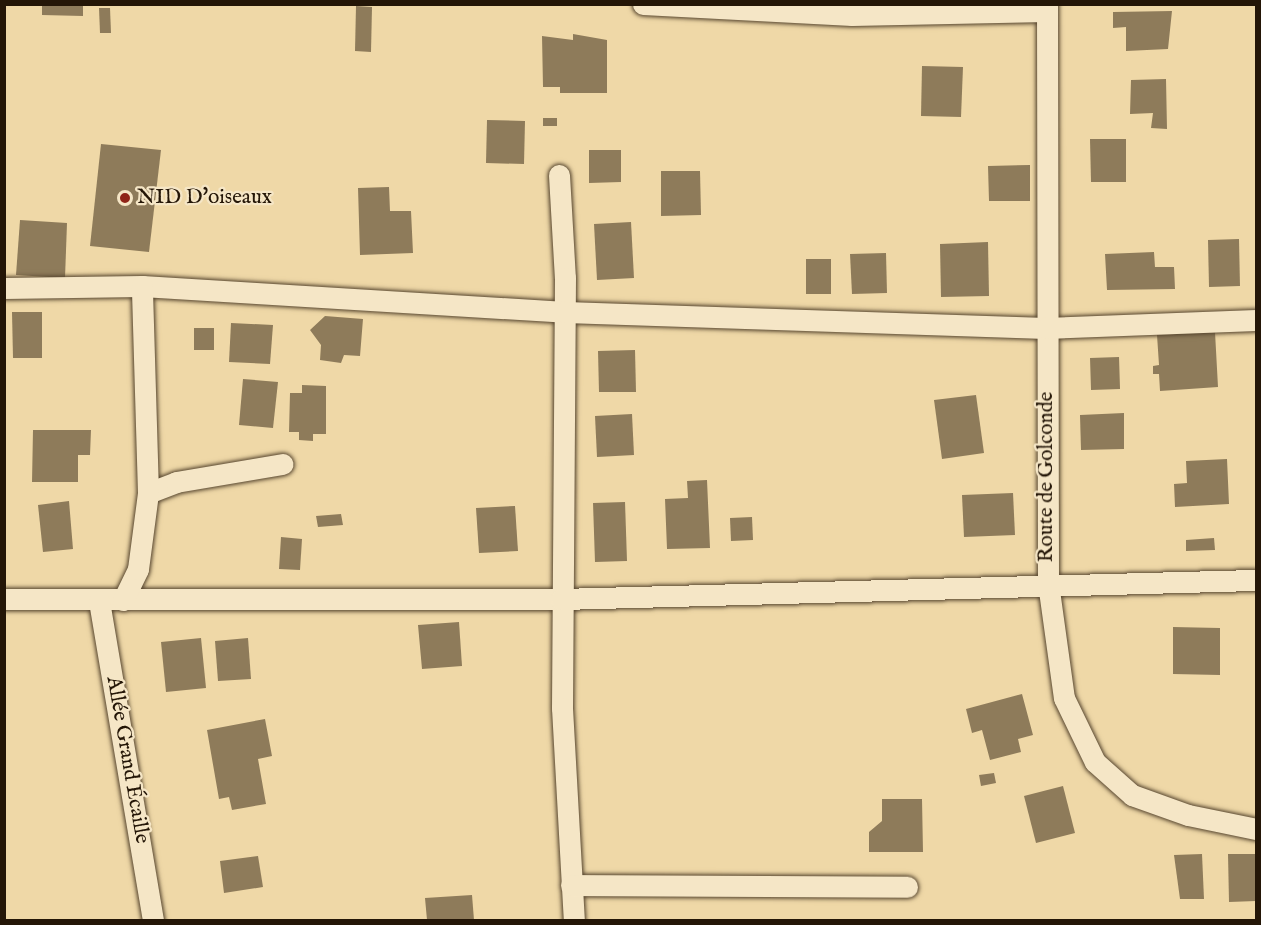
<!DOCTYPE html>
<html>
<head>
<meta charset="utf-8">
<style>
  body { margin:0 }
  #map { position:relative; width:1261px; height:925px; overflow:hidden; background:#efd8a7; font-family:"IM FELL English",serif }
  div>[style] { position:absolute }
  [style*='--x'] { left:calc(var(--x)*1px); top:calc(var(--y)*1px); width:calc(var(--w)*1px); rotate:calc(var(--a)*1deg) }
  .building>* { inset:0; background:#8e7b5a }
  .roads { filter:drop-shadow(0 0 2px #57462f) drop-shadow(0 0 2px #57462f) }
  .minor>* { height:21px; margin:-10.5px; padding:0 10.5px; transform-origin:10.5px; border-radius:10.5px; background:#f5e6c6 }
  .dots>* { width:16px; height:16px; translate:-50% -50%; box-sizing:border-box; border:3px solid #f5e6c6; border-radius:50% }
  span { translate:-50% -50%; white-space:nowrap; text-align:center; line-height:1.15; -webkit-text-stroke:4.5px #f5e6c6; paint-order:stroke }
  .poi-label { font-size:21px; color:#241607 }
  .left { translate:0 -50%; text-align:left }
  .street-label { font-size:21px; color:#241607 }
  .frame { position:absolute; inset:0; border:6px solid #241607; pointer-events:none }
</style>
</head>
<body>
<div id="map">
  <div class="building">
    <i style="clip-path:polygon(42px 4px,83px 4px,83px 16px,42px 15px)"></i>
    <i style="clip-path:polygon(356px 6px,372px 7px,371px 52px,355px 51px)"></i>
    <i style="clip-path:polygon(99px 8px,110px 8px,111px 33px,100px 33px)"></i>
    <i style="clip-path:polygon(1172px 11px,1168px 49px,1126px 51px,1126px 27px,1113px 28px,1113px 12px)"></i>
    <i style="clip-path:polygon(573px 34px,607px 40px,607px 93px,560px 93px,560px 87px,543px 87px,542px 36px,573px 40px)"></i>
    <i style="clip-path:polygon(922px 66px,963px 67px,961px 117px,921px 116px)"></i>
    <i style="clip-path:polygon(1166px 79px,1167px 129px,1151px 128px,1153px 113px,1130px 114px,1131px 80px)"></i>
    <i style="clip-path:polygon(543px 118px,557px 118px,557px 126px,543px 126px)"></i>
    <i style="clip-path:polygon(487px 120px,525px 121px,524px 164px,486px 163px)"></i>
    <i style="clip-path:polygon(1090px 139px,1126px 139px,1126px 182px,1091px 182px)"></i>
    <i style="clip-path:polygon(101px 144px,161px 150px,149px 252px,90px 246px)"></i>
    <i style="clip-path:polygon(589px 150px,621px 150px,621px 182px,589px 183px)"></i>
    <i style="clip-path:polygon(1030px 165px,1030px 201px,989px 201px,988px 166px)"></i>
    <i style="clip-path:polygon(661px 171px,700px 171px,701px 215px,661px 216px)"></i>
    <i style="clip-path:polygon(389px 187px,390px 211px,411px 211px,413px 253px,360px 255px,358px 188px)"></i>
    <i style="clip-path:polygon(20px 220px,67px 223px,65px 278px,16px 275px)"></i>
    <i style="clip-path:polygon(631px 222px,634px 278px,597px 280px,594px 224px)"></i>
    <i style="clip-path:polygon(1239px 239px,1240px 286px,1209px 287px,1208px 240px)"></i>
    <i style="clip-path:polygon(988px 242px,989px 296px,941px 297px,940px 244px)"></i>
    <i style="clip-path:polygon(1154px 252px,1155px 267px,1174px 267px,1175px 289px,1107px 290px,1105px 254px)"></i>
    <i style="clip-path:polygon(886px 253px,887px 293px,852px 294px,850px 254px)"></i>
    <i style="clip-path:polygon(806px 259px,831px 259px,831px 294px,806px 294px)"></i>
    <i style="clip-path:polygon(12px 312px,42px 312px,42px 358px,13px 358px)"></i>
    <i style="clip-path:polygon(325px 316px,363px 319px,360px 356px,344px 355px,341px 363px,320px 360px,321px 345px,310px 330px)"></i>
    <i style="clip-path:polygon(231px 323px,273px 325px,270px 364px,229px 362px)"></i>
    <i style="clip-path:polygon(194px 328px,214px 328px,214px 350px,194px 350px)"></i>
    <i style="clip-path:polygon(1215px 332px,1218px 387px,1160px 391px,1159px 374px,1153px 374px,1153px 366px,1159px 365px,1157px 335px)"></i>
    <i style="clip-path:polygon(635px 350px,636px 392px,599px 392px,598px 351px)"></i>
    <i style="clip-path:polygon(1119px 357px,1120px 389px,1091px 390px,1090px 358px)"></i>
    <i style="clip-path:polygon(243px 379px,278px 382px,273px 428px,239px 425px)"></i>
    <i style="clip-path:polygon(302px 385px,326px 386px,326px 434px,313px 434px,313px 441px,299px 440px,299px 432px,289px 432px,290px 393px,302px 393px)"></i>
    <i style="clip-path:polygon(976px 395px,984px 453px,942px 459px,934px 400px)"></i>
    <i style="clip-path:polygon(1124px 413px,1124px 449px,1081px 450px,1080px 415px)"></i>
    <i style="clip-path:polygon(632px 414px,634px 455px,597px 457px,595px 416px)"></i>
    <i style="clip-path:polygon(33px 430px,91px 430px,90px 455px,78px 455px,78px 482px,32px 482px)"></i>
    <i style="clip-path:polygon(1227px 459px,1229px 504px,1175px 507px,1174px 484px,1187px 483px,1186px 461px)"></i>
    <i style="clip-path:polygon(707px 480px,710px 548px,667px 549px,665px 499px,688px 498px,687px 481px)"></i>
    <i style="clip-path:polygon(1013px 493px,1015px 535px,964px 537px,962px 495px)"></i>
    <i style="clip-path:polygon(69px 501px,73px 549px,43px 552px,38px 505px)"></i>
    <i style="clip-path:polygon(625px 502px,627px 561px,595px 562px,593px 503px)"></i>
    <i style="clip-path:polygon(515px 506px,518px 551px,479px 553px,476px 508px)"></i>
    <i style="clip-path:polygon(341px 514px,343px 525px,318px 527px,316px 516px)"></i>
    <i style="clip-path:polygon(752px 517px,753px 540px,731px 541px,730px 518px)"></i>
    <i style="clip-path:polygon(281px 537px,302px 539px,300px 570px,279px 569px)"></i>
    <i style="clip-path:polygon(1214px 538px,1215px 550px,1186px 551px,1186px 540px)"></i>
    <i style="clip-path:polygon(459px 622px,462px 666px,422px 669px,418px 625px)"></i>
    <i style="clip-path:polygon(1173px 627px,1220px 628px,1220px 675px,1173px 674px)"></i>
    <i style="clip-path:polygon(201px 638px,206px 688px,166px 692px,161px 642px)"></i>
    <i style="clip-path:polygon(248px 638px,251px 679px,218px 681px,215px 641px)"></i>
    <i style="clip-path:polygon(1022px 694px,1033px 735px,1018px 739px,1021px 752px,990px 760px,982px 730px,972px 733px,966px 709px)"></i>
    <i style="clip-path:polygon(265px 719px,272px 756px,258px 759px,266px 804px,232px 810px,229px 797px,219px 799px,207px 730px)"></i>
    <i style="clip-path:polygon(994px 773px,996px 783px,981px 786px,979px 775px)"></i>
    <i style="clip-path:polygon(1063px 786px,1075px 833px,1036px 843px,1024px 796px)"></i>
    <i style="clip-path:polygon(882px 799px,922px 799px,923px 852px,869px 852px,869px 832px,882px 821px)"></i>
    <i style="clip-path:polygon(1202px 854px,1204px 899px,1180px 899px,1174px 855px)"></i>
    <i style="clip-path:polygon(1228px 854px,1256px 854px,1256px 901px,1229px 902px)"></i>
    <i style="clip-path:polygon(258px 856px,263px 887px,224px 893px,220px 861px)"></i>
    <i style="clip-path:polygon(472px 895px,474px 920px,427px 920px,425px 898px)"></i>
  </div>
  <div class="roads">
    <div class="minor">
      <i style="--x:643;--y:4;--w:209;--a:3"></i>
      <i style="--x:852;--y:15;--w:195;--a:-1.2"></i>
      <i style="--x:1047;--y:4;--w:579;--a:89.9"></i>
      <i style="--x:1048;--y:583;--w:116;--a:82.1"></i>
      <i style="--x:1064;--y:698;--w:71;--a:64.2"></i>
      <i style="--x:1095;--y:762;--w:50;--a:41.7"></i>
      <i style="--x:1132;--y:795;--w:59;--a:19.7"></i>
      <i style="--x:1188;--y:815;--w:69;--a:11.6"></i>
      <i style="--x:559;--y:175;--w:103;--a:86.7"></i>
      <i style="--x:565;--y:278;--w:430;--a:90.4"></i>
      <i style="--x:562;--y:708;--w:212;--a:86.8"></i>
      <i style="--x:4;--y:288;--w:138;--a:-0.8"></i>
      <i style="--x:142;--y:286;--w:424;--a:3.5"></i>
      <i style="--x:565;--y:312;--w:481;--a:1.9"></i>
      <i style="--x:1046;--y:328;--w:210;--a:-2.2"></i>
      <i style="--x:148;--y:493;--w:30;--a:-21"></i>
      <i style="--x:176;--y:482;--w:108;--a:-9.6"></i>
      <i style="--x:4;--y:599;--w:557;--a:0"></i>
      <i style="--x:561;--y:599;--w:695;--a:-1.57"></i>
      <i style="--x:123;--y:600;--w:34;--a:-64"></i>
      <i style="--x:138;--y:569;--w:77;--a:-82.5"></i>
      <i style="--x:148;--y:493;--w:207;--a:-91.7"></i>
      <i style="--x:99;--y:601;--w:324;--a:80.4"></i>
      <i style="--x:571;--y:885;--w:336;--a:0.3"></i>
    </div>
  </div>
  <div class="dots">
    <i style="left:125px;top:198px;background:#8f2418"></i>
  </div>
  <div class="poi-label">
    <span class="left" style="left:137px;top:198px">NID D'oiseaux</span>
  </div>
  <div class="street-label">
    <span style="left:1047px;top:477px;rotate:-90deg">Route de Golconde</span>
    <span style="left:127px;top:760px;rotate:80deg">Allée Grand Écaille</span>
  </div>
  <div class="frame"></div>
</div>
</body>
</html>
